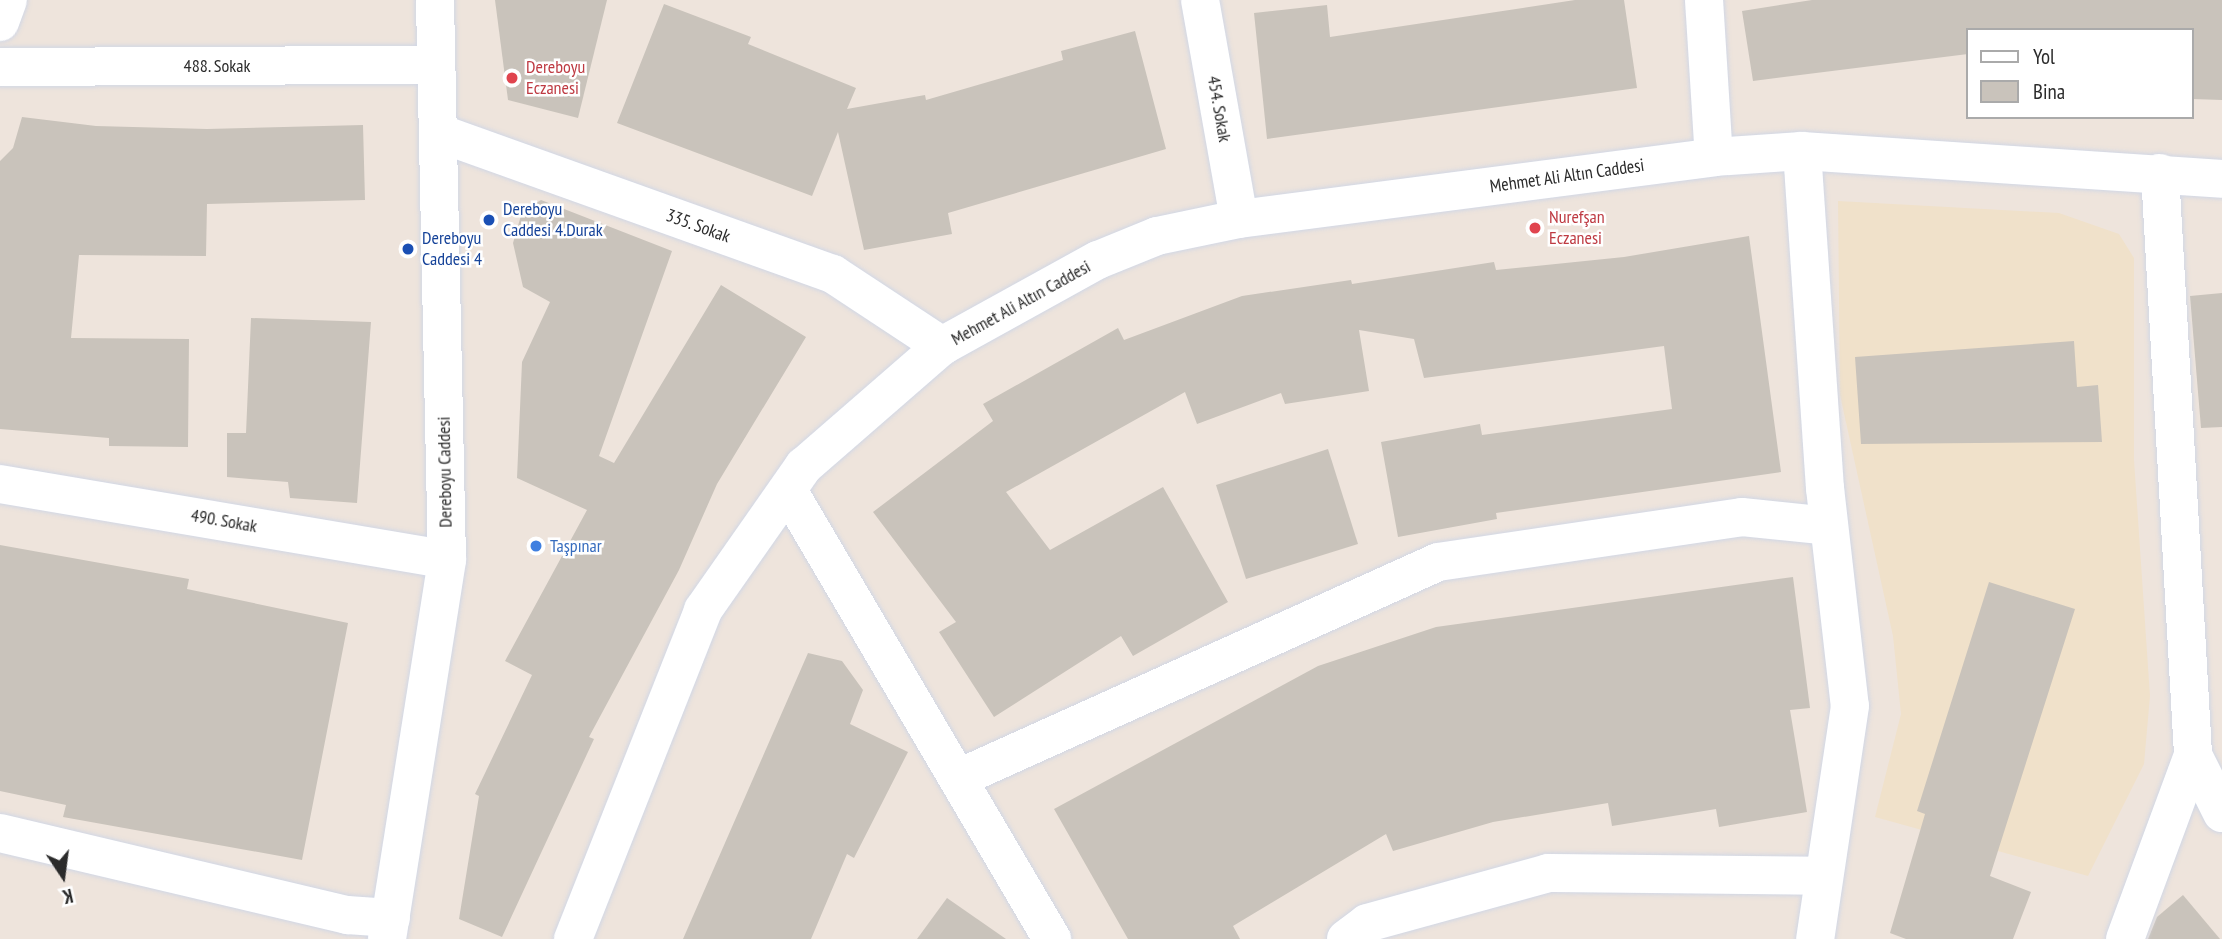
<!DOCTYPE html>
<html>
<head>
<meta charset="utf-8">
<style>
  body { margin:0 }
  #map { position:relative; width:2222px; height:939px; overflow:hidden; background:#eee4dc; font-family:"PT Sans Narrow",sans-serif }
  div>[style] { position:absolute }
  [style*='--x'] { left:calc(var(--x)*1px); top:calc(var(--y)*1px); width:calc(var(--w)*1px); rotate:calc(var(--a)*1deg) }
  .education>* { inset:0; background:#f0e1ca }
  .building>* { inset:0; background:#c9c3bb }
  .roads { filter:drop-shadow(0 0 2px #d1d7e5) drop-shadow(0 0 2px #d1d7e5) }
  .minor>* { height:38px; margin:-19px; padding:0 19px; transform-origin:19px; border-radius:19px; background:#fff }
  .tertiary>* { height:38px; margin:-19px; padding:0 19px; transform-origin:19px; border-radius:19px; background:#fff }
  .dots>* { width:19px; height:19px; translate:-50% -50%; box-sizing:border-box; border:4px solid #fff; border-radius:50% }
  span { translate:-50% -50%; white-space:nowrap; text-align:center; line-height:1.15; -webkit-text-stroke:5px #fff; paint-order:stroke }
  .street-label { font-size:18px; color:#2b2b2b }
  .health-label { font-size:18px; color:#be3a42 }
  .left { translate:0 -50%; text-align:left }
  .transit-label { font-size:18px; color:#164399 }
  .shop-label { font-size:18px; color:#366cbe }
  .legend { position:absolute; left:1966px; top:28px; width:228px; height:91px; box-sizing:border-box; background:#fff; border:2px solid #aaa; margin:0; padding:9px 12px; list-style:none; font-size:21px; color:#2b2b2b }
  .legend li { display:flex; align-items:center; gap:14px; height:35px }
  .legend b { width:35px; border:2px solid #aaa }
  .north { position:absolute; left:28px; top:841px; width:70px; height:70px; -webkit-text-stroke:5px #fff; paint-order:stroke; rotate:167deg; font-size:19px; font-weight:700; line-height:28px; text-align:center; color:#2b2b2b }
  .north::after { content:''; display:block; margin:auto; width:24px; height:32px; background:#2b2b2b; clip-path:polygon(50% 0,100% 100%,50% 72%,0 100%) }
</style>
</head>
<body>
<div id="map">
  <div class="education">
    <i style="clip-path:polygon(1838px 201px,2059px 213px,2119px 234px,2134px 258px,2134px 460px,2150px 696px,2144px 764px,2088px 876px,1875px 817px,1901px 714px,1893px 636px,1840px 395px)"></i>
  </div>
  <div class="building">
    <i style="clip-path:polygon(495px 0,607px 0,578px 118px,508px 100px)"></i>
    <i style="clip-path:polygon(1575px 0,1624px 0,1637px 88px,1267px 139px,1254px 13px,1327px 5px,1330px 37px)"></i>
    <i style="clip-path:polygon(1812px 0,2222px 0,2222px 100px,2192px 99px,2192px 30px,1968px 30px,1968px 54px,1753px 81px,1742px 11px)"></i>
    <i style="clip-path:polygon(664px 4px,751px 37px,748px 44px,856px 88px,847px 109px,925px 95px,926px 100px,1063px 60px,1061px 51px,1135px 31px,1166px 149px,948px 213px,952px 234px,864px 250px,838px 132px,812px 196px,617px 123px)"></i>
    <i style="clip-path:polygon(22px 117px,96px 126px,207px 129px,363px 125px,365px 200px,207px 204px,206px 256px,79px 255px,71px 338px,189px 339px,188px 447px,109px 446px,109px 438px,0 429px,0 161px,13px 148px)"></i>
    <i style="clip-path:polygon(541px 200px,672px 251px,599px 456px,614px 463px,721px 285px,806px 337px,717px 484px,679px 570px,589px 737px,594px 739px,502px 937px,459px 919px,479px 796px,475px 794px,532px 675px,505px 661px,587px 510px,517px 478px,522px 362px,550px 302px,523px 287px,513px 243px,522px 212px)"></i>
    <i style="clip-path:polygon(1749px 236px,1781px 472px,1496px 513px,1497px 519px,1398px 537px,1381px 442px,1480px 424px,1482px 435px,1672px 409px,1664px 346px,1424px 378px,1414px 339px,1359px 330px,1369px 391px,1285px 404px,1281px 393px,1197px 424px,1185px 392px,1006px 492px,1050px 550px,1163px 487px,1228px 602px,1133px 656px,1121px 636px,994px 717px,939px 632px,956px 622px,873px 512px,993px 421px,983px 404px,1118px 328px,1124px 340px,1242px 296px,1351px 280px,1352px 284px,1494px 262px,1496px 270px,1624px 257px)"></i>
    <i style="clip-path:polygon(2222px 293px,2222px 427px,2201px 428px,2190px 296px)"></i>
    <i style="clip-path:polygon(251px 318px,371px 322px,357px 503px,290px 498px,288px 482px,227px 477px,227px 433px,246px 433px)"></i>
    <i style="clip-path:polygon(2074px 341px,2077px 387px,2098px 385px,2102px 442px,1861px 444px,1855px 357px)"></i>
    <i style="clip-path:polygon(1328px 449px,1358px 544px,1246px 579px,1216px 485px)"></i>
    <i style="clip-path:polygon(0 545px,189px 579px,187px 589px,348px 623px,302px 860px,63px 817px,66px 805px,0 791px)"></i>
    <i style="clip-path:polygon(1793px 577px,1810px 708px,1790px 710px,1807px 812px,1719px 827px,1716px 809px,1612px 826px,1608px 803px,1493px 822px,1393px 851px,1386px 834px,1233px 926px,1240px 939px,1128px 939px,1054px 809px,1318px 666px,1436px 627px)"></i>
    <i style="clip-path:polygon(1989px 582px,2075px 609px,1990px 876px,2031px 892px,2013px 939px,1906px 939px,1890px 933px,1925px 814px,1917px 811px)"></i>
    <i style="clip-path:polygon(808px 653px,842px 661px,863px 690px,850px 724px,908px 752px,854px 858px,847px 854px,811px 939px,683px 939px)"></i>
    <i style="clip-path:polygon(2183px 895px,2220px 939px,2148px 939px,2157px 917px)"></i>
    <i style="clip-path:polygon(947px 898px,1006px 939px,917px 939px)"></i>
  </div>
  <div class="roads">
    <div class="minor">
      <i style="--x:1200;--y:0;--w:222;--a:79.9"></i>
      <i style="--x:1704;--y:0;--w:157;--a:86.4"></i>
      <i style="--x:0;--y:22;--w:23;--a:-70"></i>
      <i style="--x:0;--y:67;--w:435;--a:-0.3"></i>
      <i style="--x:439;--y:133;--w:418;--a:19.7"></i>
      <i style="--x:833;--y:274;--w:131;--a:33.4"></i>
      <i style="--x:1802;--y:151;--w:338;--a:86.1"></i>
      <i style="--x:1825;--y:488;--w:219;--a:83.5"></i>
      <i style="--x:1850;--y:706;--w:236;--a:98.5"></i>
      <i style="--x:2160;--y:173;--w:583;--a:86.75"></i>
      <i style="--x:2193;--y:755;--w:65;--a:63.4"></i>
      <i style="--x:0;--y:484;--w:453;--a:9.6"></i>
      <i style="--x:789;--y:492;--w:519;--a:59.53"></i>
      <i style="--x:959;--y:778;--w:525;--a:-24.27"></i>
      <i style="--x:1438;--y:562;--w:307;--a:-8.4"></i>
      <i style="--x:1742;--y:517;--w:87;--a:5.9"></i>
      <i style="--x:0;--y:833;--w:357;--a:13.3"></i>
      <i style="--x:347;--y:915;--w:44;--a:3.9"></i>
      <i style="--x:1346;--y:939;--w:26;--a:-37"></i>
      <i style="--x:1367;--y:923;--w:188;--a:-15.4"></i>
      <i style="--x:1548;--y:873;--w:276;--a:0.6"></i>
      <i style="--x:2125;--y:939;--w:196;--a:-69.7"></i>
    </div>
    <div class="tertiary">
      <i style="--x:387;--y:939;--w:384;--a:-81"></i>
      <i style="--x:447;--y:560;--w:560;--a:-91.23"></i>
      <i style="--x:573;--y:939;--w:354;--a:-68.4"></i>
      <i style="--x:703;--y:610;--w:176;--a:-55"></i>
      <i style="--x:804;--y:466;--w:183;--a:-41"></i>
      <i style="--x:942;--y:346;--w:178;--a:-28.9"></i>
      <i style="--x:1098;--y:260;--w:64;--a:-22.1"></i>
      <i style="--x:1157;--y:236;--w:84;--a:-11.7"></i>
      <i style="--x:1239;--y:219;--w:479;--a:-7.4"></i>
      <i style="--x:1714;--y:157;--w:88;--a:-3.9"></i>
      <i style="--x:1802;--y:151;--w:421;--a:3.8"></i>
    </div>
  </div>
  <div class="dots">
    <i style="left:512px;top:78px;background:#e0444e"></i>
    <i style="left:489px;top:220px;background:#1a4fb4"></i>
    <i style="left:1535px;top:228px;background:#e0444e"></i>
    <i style="left:408px;top:249px;background:#1a4fb4"></i>
    <i style="left:536px;top:546px;background:#3f7fe0"></i>
  </div>
  <div class="street-label">
    <span style="left:217px;top:66px">488. Sokak</span>
    <span style="left:1219px;top:109px;rotate:80deg">454. Sokak</span>
    <span style="left:1567px;top:176px;rotate:-8deg">Mehmet Ali Altın Caddesi</span>
    <span style="left:698px;top:226px;rotate:20deg">335. Sokak</span>
    <span style="left:1021px;top:303px;rotate:-29deg">Mehmet Ali Altın Caddesi</span>
    <span style="left:445px;top:472px;rotate:-91deg">Dereboyu Caddesi</span>
    <span style="left:224px;top:521px;rotate:10deg">490. Sokak</span>
  </div>
  <div class="health-label">
    <span class="left" style="left:526px;top:78px">Dereboyu<br>Eczanesi</span>
    <span class="left" style="left:1549px;top:228px">Nurefşan<br>Eczanesi</span>
  </div>
  <div class="transit-label">
    <span class="left" style="left:503px;top:220px">Dereboyu<br>Caddesi 4.Durak</span>
    <span class="left" style="left:422px;top:249px">Dereboyu<br>Caddesi 4</span>
  </div>
  <div class="shop-label">
    <span class="left" style="left:550px;top:546px">Taşpınar</span>
  </div>
  <ul class="legend">
  <li><b style="height:9px;background:#fff"></b>Yol</li>
  <li><b style="height:19px;background:#c9c3bb"></b>Bina</li>
  </ul>
  <div class="north">K</div>
</div>
</body>
</html>
